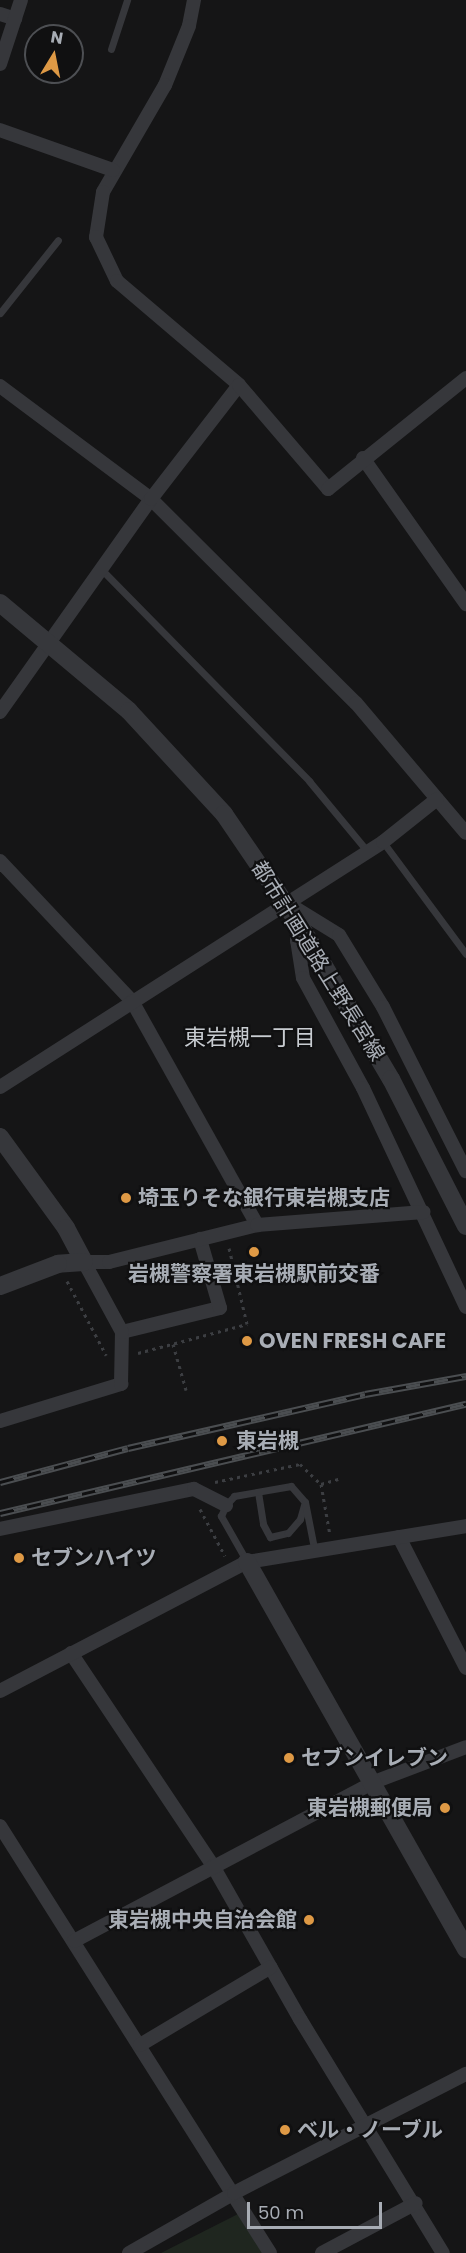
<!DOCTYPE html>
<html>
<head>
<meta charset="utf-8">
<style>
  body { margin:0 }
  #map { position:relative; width:466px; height:2253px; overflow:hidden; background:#151516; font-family:Poppins,"Noto Sans JP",sans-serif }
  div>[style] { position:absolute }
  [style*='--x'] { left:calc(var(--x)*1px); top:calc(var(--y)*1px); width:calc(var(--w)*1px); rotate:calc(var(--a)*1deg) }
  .green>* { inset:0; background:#1f261f }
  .path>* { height:3px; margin-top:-1.5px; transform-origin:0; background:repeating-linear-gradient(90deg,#3c3e42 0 3px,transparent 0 7.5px) }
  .service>* { height:7px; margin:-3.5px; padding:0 3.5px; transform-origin:3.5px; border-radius:3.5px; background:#36373b }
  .minor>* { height:14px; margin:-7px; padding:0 7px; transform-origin:7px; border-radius:7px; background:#36373b }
  .tertiary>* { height:18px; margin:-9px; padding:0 9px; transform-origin:9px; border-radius:9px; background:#36373b }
  .rail>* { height:7px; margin-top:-3.5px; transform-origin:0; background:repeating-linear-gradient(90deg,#101011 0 14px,#4b4e51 0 28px); box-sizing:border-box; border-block:2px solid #4b4e51 }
  .dots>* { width:16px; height:16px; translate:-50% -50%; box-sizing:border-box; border:3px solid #101011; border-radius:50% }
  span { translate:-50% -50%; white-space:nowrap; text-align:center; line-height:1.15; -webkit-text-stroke:4.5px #101011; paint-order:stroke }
  .street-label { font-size:21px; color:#a8adb5 }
  .poi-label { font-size:21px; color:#a8adb5; font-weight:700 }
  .left { translate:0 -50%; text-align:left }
  .right { translate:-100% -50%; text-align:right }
  .neighbourhood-label { font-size:22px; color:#c8ccd1 }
  .north { position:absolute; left:24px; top:24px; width:60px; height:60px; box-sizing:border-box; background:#101011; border:2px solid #4d4f53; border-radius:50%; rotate:10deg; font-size:16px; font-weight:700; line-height:24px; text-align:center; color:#a8adb5 }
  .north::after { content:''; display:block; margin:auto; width:21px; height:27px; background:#de9945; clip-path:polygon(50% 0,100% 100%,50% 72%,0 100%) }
  .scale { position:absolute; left:247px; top:2202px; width:135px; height:27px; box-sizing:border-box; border:3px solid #a8adb5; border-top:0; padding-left:8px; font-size:18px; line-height:21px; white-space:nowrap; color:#a8adb5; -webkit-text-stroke:4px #101011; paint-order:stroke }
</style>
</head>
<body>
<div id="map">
  <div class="green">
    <i style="clip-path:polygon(240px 2213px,266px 2253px,161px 2253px)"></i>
  </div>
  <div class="path">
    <i style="--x:67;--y:1281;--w:84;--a:62.2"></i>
    <i style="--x:173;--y:1344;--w:48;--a:74.2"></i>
    <i style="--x:138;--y:1353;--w:113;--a:-14.9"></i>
    <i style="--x:247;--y:1324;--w:78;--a:-103.3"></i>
    <i style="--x:215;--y:1482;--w:87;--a:-12"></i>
    <i style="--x:300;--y:1464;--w:29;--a:44"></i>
    <i style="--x:321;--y:1484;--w:52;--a:80"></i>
    <i style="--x:321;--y:1484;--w:18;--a:-16"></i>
    <i style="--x:200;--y:1509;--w:53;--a:62"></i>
  </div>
  <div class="service">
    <i style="--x:111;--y:49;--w:52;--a:-71.9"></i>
    <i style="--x:0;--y:313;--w:93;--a:-51.5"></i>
    <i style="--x:102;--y:570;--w:296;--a:45.5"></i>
    <i style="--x:309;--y:781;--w:92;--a:50.3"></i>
    <i style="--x:383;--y:842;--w:139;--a:53.5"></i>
    <i style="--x:258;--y:1492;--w:32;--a:81"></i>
    <i style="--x:263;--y:1524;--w:15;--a:62"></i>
    <i style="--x:270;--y:1537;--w:18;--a:-13"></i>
    <i style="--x:288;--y:1533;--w:18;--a:-49"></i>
    <i style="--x:300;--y:1519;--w:15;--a:-74"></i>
    <i style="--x:246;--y:1560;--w:51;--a:-119.6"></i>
    <i style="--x:221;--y:1516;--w:12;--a:-66"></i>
    <i style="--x:226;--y:1505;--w:12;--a:-48"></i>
    <i style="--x:234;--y:1496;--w:58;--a:-10"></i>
    <i style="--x:291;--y:1486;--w:21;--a:49"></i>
    <i style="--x:305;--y:1502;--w:47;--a:78.9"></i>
  </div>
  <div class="minor">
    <i style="--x:194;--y:0;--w:26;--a:101"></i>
    <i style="--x:189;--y:26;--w:64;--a:112.1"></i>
    <i style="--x:165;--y:85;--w:124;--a:120.1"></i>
    <i style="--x:103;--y:192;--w:46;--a:98.8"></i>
    <i style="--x:96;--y:237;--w:49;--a:64.5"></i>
    <i style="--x:117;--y:281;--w:160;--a:40.4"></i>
    <i style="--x:0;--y:14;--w:16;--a:18"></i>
    <i style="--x:0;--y:64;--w:67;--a:-71.8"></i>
    <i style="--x:0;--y:130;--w:120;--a:19.5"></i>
    <i style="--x:0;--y:386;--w:189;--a:36.8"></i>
    <i style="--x:151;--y:499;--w:289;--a:44.9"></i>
    <i style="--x:356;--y:703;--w:170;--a:49.8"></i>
    <i style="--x:363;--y:458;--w:179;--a:54.8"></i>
    <i style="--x:0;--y:712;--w:261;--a:-54.7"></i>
    <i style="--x:151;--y:499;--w:144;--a:-52.3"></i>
    <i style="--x:239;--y:385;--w:137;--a:49.4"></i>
    <i style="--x:328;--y:489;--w:177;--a:-38.8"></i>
    <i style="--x:0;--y:861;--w:192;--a:46.7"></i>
    <i style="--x:132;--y:1001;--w:257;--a:60.8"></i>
    <i style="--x:287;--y:903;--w:61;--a:31.6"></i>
    <i style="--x:339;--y:935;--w:84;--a:58.6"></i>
    <i style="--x:383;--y:1007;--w:184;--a:63.2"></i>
    <i style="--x:301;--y:927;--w:14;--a:107"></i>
    <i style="--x:297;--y:940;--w:38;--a:81"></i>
    <i style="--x:303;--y:978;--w:125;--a:61.4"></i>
    <i style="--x:363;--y:1088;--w:242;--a:64.8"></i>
    <i style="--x:0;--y:1087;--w:455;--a:-32.6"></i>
    <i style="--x:383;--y:842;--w:69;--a:-38.5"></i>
    <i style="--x:122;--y:1332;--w:101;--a:-13.8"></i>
    <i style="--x:220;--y:1308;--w:72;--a:-106.2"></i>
    <i style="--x:0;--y:1421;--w:127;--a:-17"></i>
    <i style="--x:121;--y:1384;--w:52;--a:-88.9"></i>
    <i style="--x:122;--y:1332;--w:80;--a:-118.5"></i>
    <i style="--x:84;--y:1262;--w:25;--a:0"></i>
    <i style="--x:109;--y:1262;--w:153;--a:-14"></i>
    <i style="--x:257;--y:1225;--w:167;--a:-4.5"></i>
    <i style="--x:0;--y:1529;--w:198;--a:-11.7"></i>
    <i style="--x:194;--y:1489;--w:36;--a:27"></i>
    <i style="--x:399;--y:1537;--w:147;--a:62.9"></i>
    <i style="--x:71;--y:1653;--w:256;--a:56.3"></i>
    <i style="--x:213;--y:1866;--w:176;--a:60.4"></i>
    <i style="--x:300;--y:2019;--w:274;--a:58.6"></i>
    <i style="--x:0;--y:1691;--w:279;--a:-27.6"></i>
    <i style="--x:247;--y:1562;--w:222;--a:-9.3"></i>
    <i style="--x:0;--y:1826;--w:505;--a:57.69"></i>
    <i style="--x:74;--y:1941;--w:340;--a:-27.9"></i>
    <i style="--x:374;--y:1782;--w:98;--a:-20.8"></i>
    <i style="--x:140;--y:2045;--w:152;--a:-30.8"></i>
    <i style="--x:129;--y:2253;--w:121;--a:-29.7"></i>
    <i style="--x:234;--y:2193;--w:261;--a:-27.2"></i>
    <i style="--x:322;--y:2253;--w:106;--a:-28"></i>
  </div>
  <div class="tertiary">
    <i style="--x:0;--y:603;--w:168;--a:39.9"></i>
    <i style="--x:129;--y:711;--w:140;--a:47.3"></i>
    <i style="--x:224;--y:814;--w:137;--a:55.7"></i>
    <i style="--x:301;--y:927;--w:177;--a:59.4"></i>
    <i style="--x:391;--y:1079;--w:165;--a:63"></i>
    <i style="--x:0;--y:1137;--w:112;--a:54"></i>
    <i style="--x:66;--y:1228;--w:38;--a:62"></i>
    <i style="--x:84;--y:1262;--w:26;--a:176"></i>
    <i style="--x:58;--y:1264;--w:62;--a:159.2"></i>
    <i style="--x:247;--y:1562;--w:445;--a:60.5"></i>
  </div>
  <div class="rail">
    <i style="--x:0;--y:1482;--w:132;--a:-14.9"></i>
    <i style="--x:128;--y:1448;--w:243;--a:-12.8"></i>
    <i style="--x:365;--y:1394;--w:103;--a:-10.1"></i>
    <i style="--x:0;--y:1513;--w:479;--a:-13.2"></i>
  </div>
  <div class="dots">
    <i style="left:126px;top:1198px;background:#de9945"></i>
    <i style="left:254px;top:1252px;background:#de9945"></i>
    <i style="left:247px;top:1341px;background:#de9945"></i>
    <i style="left:222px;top:1441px;background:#de9945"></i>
    <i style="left:19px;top:1558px;background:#de9945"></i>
    <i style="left:289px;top:1758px;background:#de9945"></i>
    <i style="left:445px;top:1808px;background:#de9945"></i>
    <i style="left:309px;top:1920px;background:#de9945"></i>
    <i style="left:285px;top:2130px;background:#de9945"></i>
  </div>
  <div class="street-label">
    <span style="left:318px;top:961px;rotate:58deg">都市計画道路上野長宮線</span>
  </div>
  <div class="poi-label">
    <span class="left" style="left:138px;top:1198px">埼玉りそな銀行東岩槻支店</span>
    <span style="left:254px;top:1274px">岩槻警察署東岩槻駅前交番</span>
    <span class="left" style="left:259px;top:1341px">OVEN FRESH CAFE</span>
    <span class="left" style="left:236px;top:1441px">東岩槻</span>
    <span class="left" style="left:31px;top:1558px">セブンハイツ</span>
    <span class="left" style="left:301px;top:1758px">セブンイレブン</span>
    <span class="right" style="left:433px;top:1808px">東岩槻郵便局</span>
    <span class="right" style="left:297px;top:1920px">東岩槻中央自治会館</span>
    <span class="left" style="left:297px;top:2130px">ベル・ノーブル</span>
  </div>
  <div class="neighbourhood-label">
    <span style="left:250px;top:1038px">東岩槻一丁目</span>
  </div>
  <div class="north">N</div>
  <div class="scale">50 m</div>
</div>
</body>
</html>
